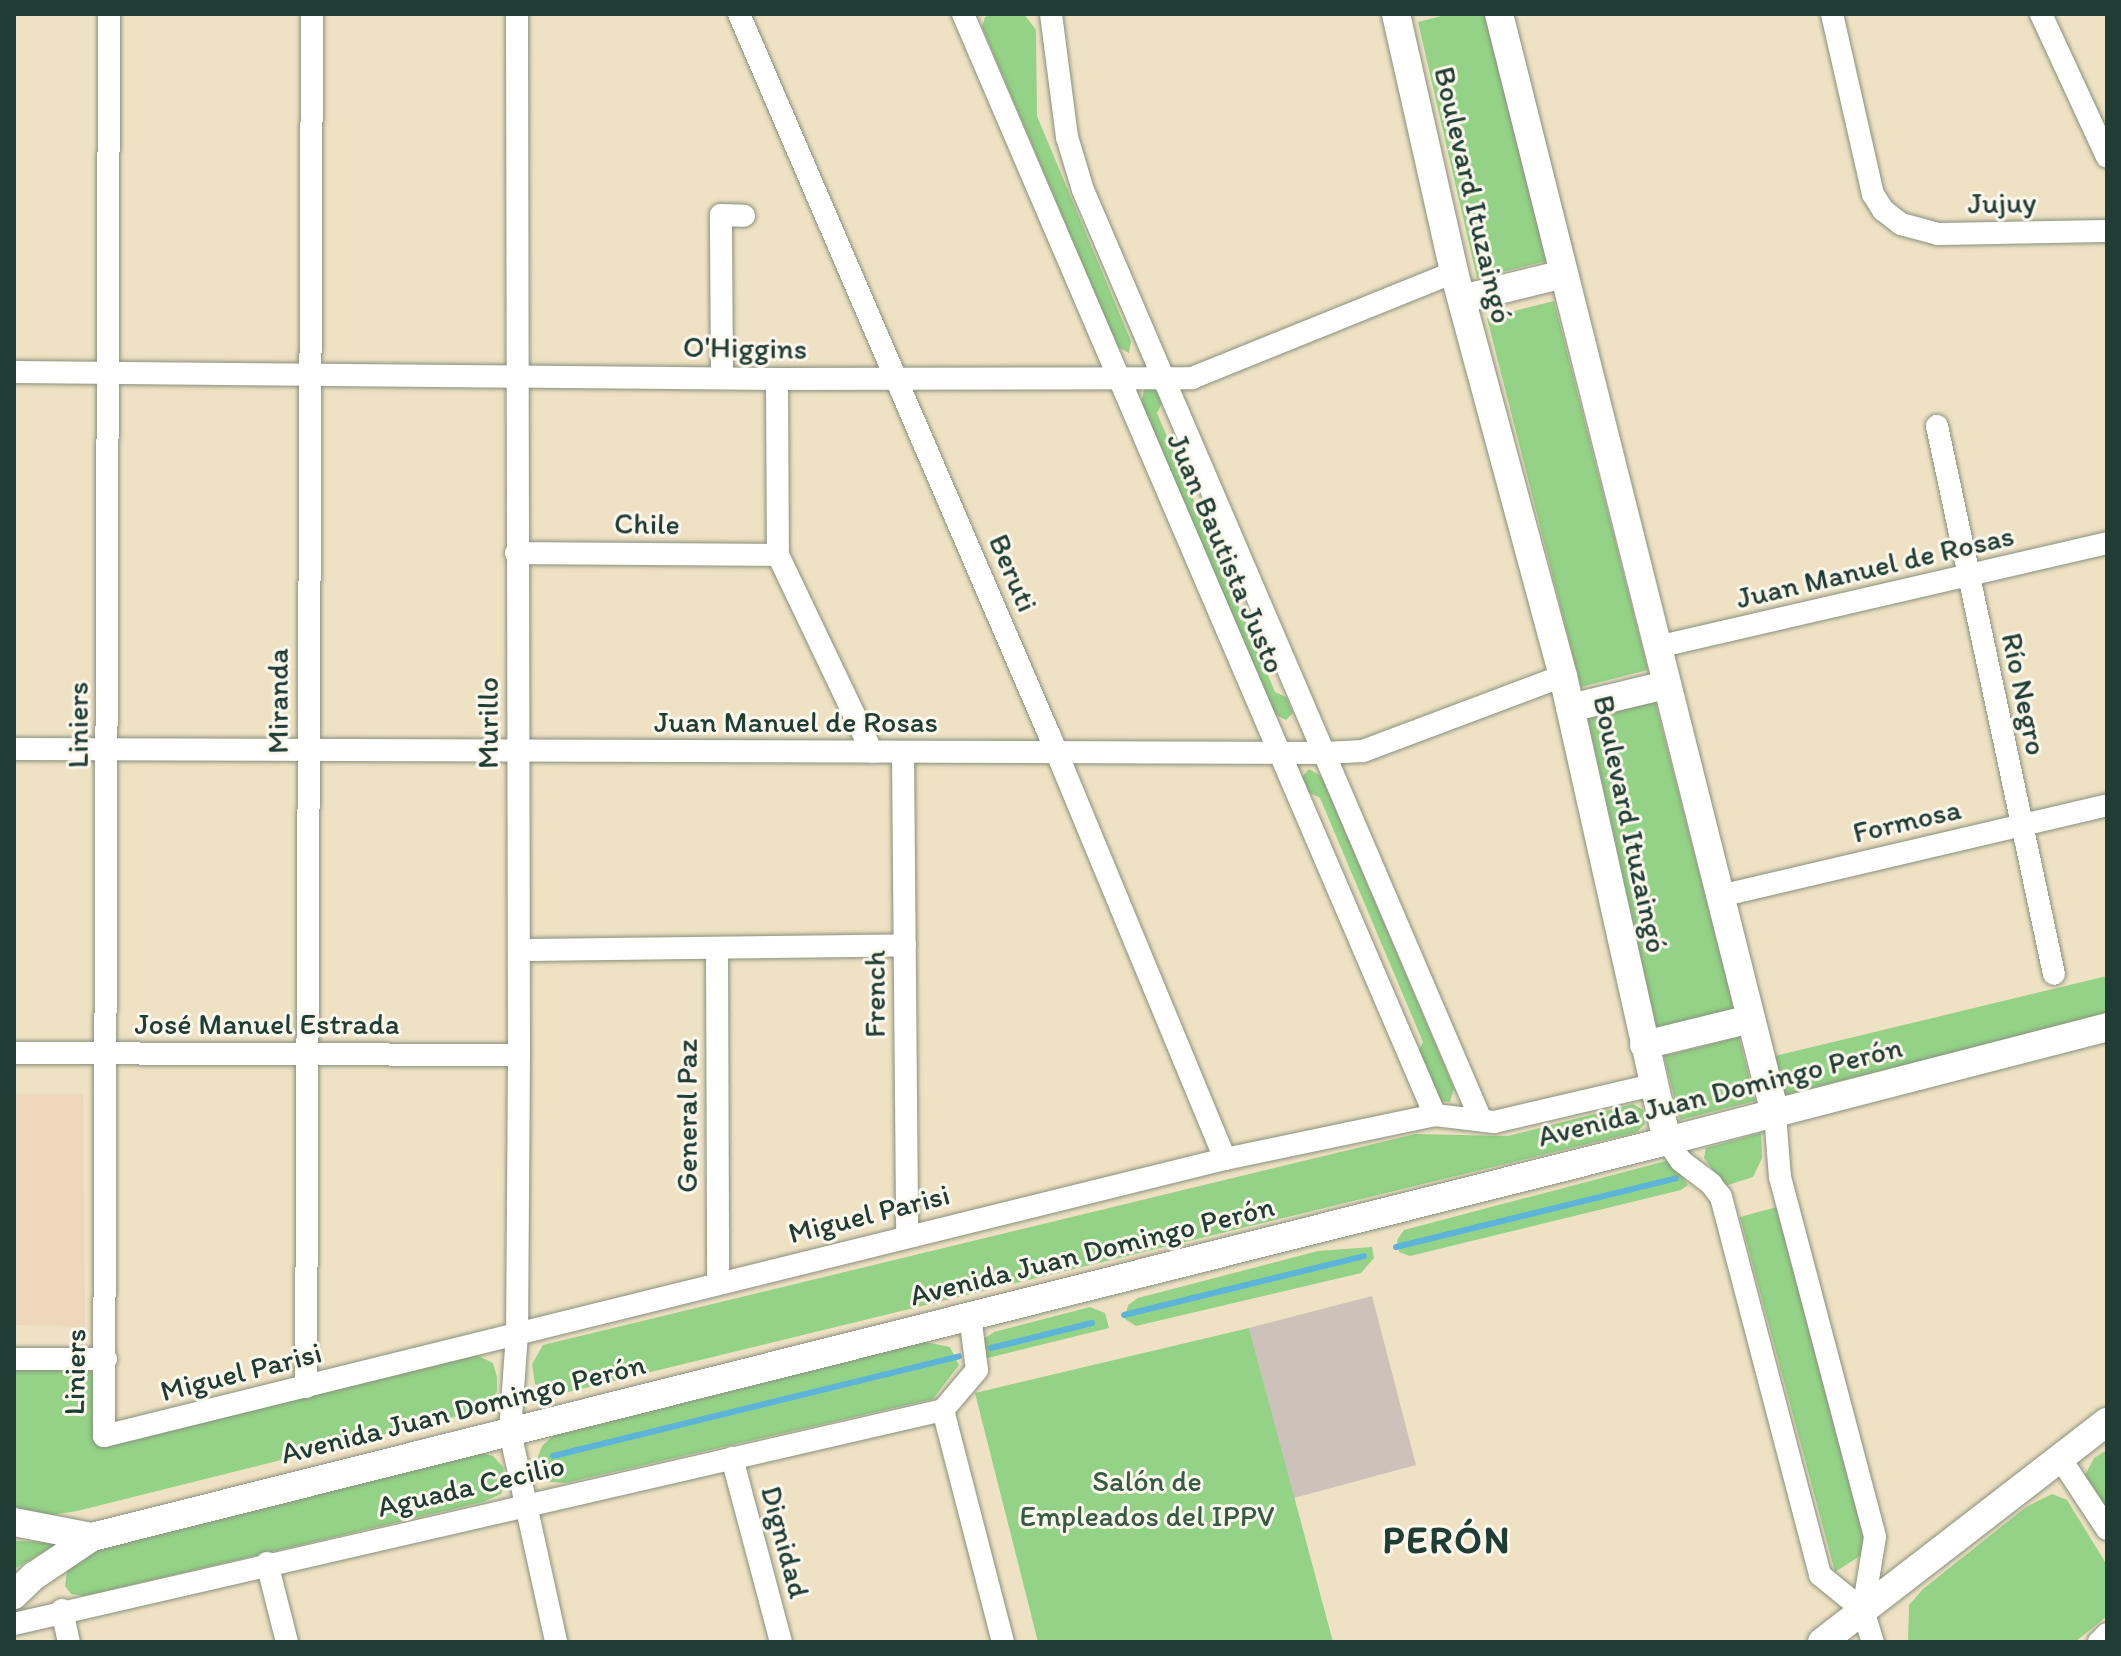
<!DOCTYPE html>
<html>
<head>
<meta charset="utf-8">
<style>
  body { margin:0 }
  #map { position:relative; width:2121px; height:1656px; overflow:hidden; background:#efe2c4; font-family:Itim,sans-serif }
  div>[style] { position:absolute }
  [style*='--x'] { left:calc(var(--x)*1px); top:calc(var(--y)*1px); width:calc(var(--w)*1px); rotate:calc(var(--a)*1deg) }
  .built>* { inset:0; background:#eed7bb }
  .industrial>* { inset:0; background:#ccc2b9 }
  .green>* { inset:0; background:#94d287 }
  .stream>* { height:6px; margin:-3px; padding:0 3px; transform-origin:3px; border-radius:3px; background:#5cb4d9 }
  .roads { filter:drop-shadow(0 0 2px #87907c) drop-shadow(0 0 2px #87907c) }
  .minor>* { height:22px; margin:-11px; padding:0 11px; transform-origin:11px; border-radius:11px; background:#fff }
  .major>* { height:28px; margin:-14px; padding:0 14px; transform-origin:14px; border-radius:14px; background:#fff }
  span { translate:-50% -50%; white-space:nowrap; text-align:center; line-height:1.15; -webkit-text-stroke:6px #fbf7ec; paint-order:stroke }
  .street-label { font-size:30px; color:#1f3d34 }
  .park-label { font-size:30px; color:#365b45 }
  .district-label { font-size:38px; color:#1f3d34; font-weight:700; letter-spacing:2px }
  .frame { position:absolute; inset:0; border:16px solid #1f3d34; pointer-events:none }
</style>
</head>
<body>
<div id="map">
  <div class="built">
    <i style="clip-path:polygon(14px 1094px,83px 1094px,85px 1327px,14px 1325px)"></i>
  </div>
  <div class="industrial">
    <i style="clip-path:polygon(1372px 1296px,1416px 1465px,1294px 1498px,1249px 1328px)"></i>
  </div>
  <div class="green">
    <i style="clip-path:polygon(1024px 14px,1036px 30px,1037px 116px,1131px 341px,1129px 353px,1118px 347px,982px 27px,985px 17px,991px 15px)"></i>
    <i style="clip-path:polygon(1449px 14px,1488px 14px,1546px 261px,1477px 278px,1418px 22px)"></i>
    <i style="clip-path:polygon(1554px 301px,1648px 670px,1581px 687px,1487px 318px)"></i>
    <i style="clip-path:polygon(1145px 387px,1153px 388px,1159px 396px,1162px 403px,1157px 413px,1275px 692px,1286px 697px,1293px 713px,1286px 720px,1272px 713px,1141px 402px)"></i>
    <i style="clip-path:polygon(1655px 701px,1734px 1008px,1657px 1030px,1588px 719px)"></i>
    <i style="clip-path:polygon(1309px 769px,1322px 777px,1454px 1088px,1450px 1102px,1442px 1101px,1436px 1094px,1418px 1052px,1423px 1042px,1320px 798px,1308px 792px,1302px 777px)"></i>
    <i style="clip-path:polygon(2107px 976px,2107px 1014px,1784px 1095px,1775px 1056px)"></i>
    <i style="clip-path:polygon(1739px 1037px,1755px 1101px,1680px 1120px,1664px 1056px)"></i>
    <i style="clip-path:polygon(1633px 1104px,1643px 1110px,1645px 1124px,1637px 1132px,556px 1395px,535px 1384px,532px 1364px,543px 1345px,1415px 1134px,1508px 1136px)"></i>
    <i style="clip-path:polygon(1761px 1133px,1762px 1158px,1753px 1177px,1725px 1186px,1704px 1158px,1706px 1148px)"></i>
    <i style="clip-path:polygon(1666px 1161px,1673px 1163px,1688px 1185px,1681px 1190px,1410px 1256px,1399px 1252px,1397px 1240px,1404px 1230px)"></i>
    <i style="clip-path:polygon(1777px 1207px,1868px 1551px,1835px 1572px,1740px 1217px)"></i>
    <i style="clip-path:polygon(1372px 1247px,1374px 1258px,1361px 1273px,1136px 1326px,1125px 1319px,1128px 1305px,1138px 1298px,1318px 1251px)"></i>
    <i style="clip-path:polygon(1090px 1307px,1105px 1313px,1109px 1328px,984px 1359px,982px 1340px,994px 1332px)"></i>
    <i style="clip-path:polygon(1249px 1328px,1333px 1642px,1038px 1642px,975px 1393px)"></i>
    <i style="clip-path:polygon(925px 1342px,950px 1347px,959px 1365px,933px 1399px,565px 1483px,550px 1482px,540px 1470px,537px 1459px,542px 1446px,553px 1436px)"></i>
    <i style="clip-path:polygon(476px 1355px,493px 1363px,497px 1377px,497px 1392px,486px 1409px,77px 1511px,39px 1517px,14px 1510px,14px 1368px,81px 1368px,90px 1371px,95px 1377px,94px 1440px,102px 1446px)"></i>
    <i style="clip-path:polygon(2107px 1450px,2107px 1508px,2085px 1475px,2094px 1458px)"></i>
    <i style="clip-path:polygon(481px 1453px,493px 1456px,503px 1467px,505px 1480px,501px 1494px,483px 1502px,84px 1596px,71px 1594px,65px 1586px,67px 1571px,78px 1560px,98px 1548px)"></i>
    <i style="clip-path:polygon(2052px 1494px,2067px 1500px,2107px 1565px,2107px 1616px,2075px 1642px,1908px 1642px,1909px 1605px,1923px 1589px,2026px 1507px)"></i>
    <i style="clip-path:polygon(14px 1541px,53px 1542px,57px 1544px,16px 1568px)"></i>
  </div>
  <div class="stream">
    <i style="--x:1396;--y:1247;--w:288;--a:-13.8"></i>
    <i style="--x:1124;--y:1315;--w:247;--a:-13.8"></i>
    <i style="--x:991;--y:1348;--w:104;--a:-13.9"></i>
    <i style="--x:553;--y:1456;--w:418;--a:-13.8"></i>
  </div>
  <div class="roads">
    <div class="minor">
      <i style="--x:109;--y:14;--w:1422;--a:90.2"></i>
      <i style="--x:104;--y:1436;--w:1155;--a:-13.88"></i>
      <i style="--x:1225;--y:1159;--w:215;--a:-11.8"></i>
      <i style="--x:1435;--y:1115;--w:59;--a:6.8"></i>
      <i style="--x:1494;--y:1122;--w:163;--a:-13.1"></i>
      <i style="--x:517;--y:14;--w:1041;--a:89.89"></i>
      <i style="--x:519;--y:1055;--w:279;--a:90.4"></i>
      <i style="--x:517;--y:1334;--w:98;--a:94.1"></i>
      <i style="--x:510;--y:1432;--w:215;--a:77.6"></i>
      <i style="--x:739;--y:14;--w:784;--a:66.71"></i>
      <i style="--x:1049;--y:734;--w:460;--a:67.5"></i>
      <i style="--x:963;--y:14;--w:1198;--a:66.8"></i>
      <i style="--x:1051;--y:14;--w:124;--a:82.6"></i>
      <i style="--x:1067;--y:137;--w:55;--a:73.2"></i>
      <i style="--x:1083;--y:190;--w:1012;--a:66.83"></i>
      <i style="--x:1832;--y:14;--w:185;--a:77.2"></i>
      <i style="--x:1873;--y:194;--w:19;--a:58"></i>
      <i style="--x:1883;--y:210;--w:23;--a:38"></i>
      <i style="--x:1901;--y:224;--w:38;--a:15"></i>
      <i style="--x:1938;--y:234;--w:169;--a:-1"></i>
      <i style="--x:2041;--y:14;--w:157;--a:65.2"></i>
      <i style="--x:14;--y:372;--w:763;--a:0.53"></i>
      <i style="--x:777;--y:379;--w:415;--a:-0.1"></i>
      <i style="--x:1192;--y:378;--w:283;--a:-22"></i>
      <i style="--x:722;--y:377;--w:162;--a:-90.4"></i>
      <i style="--x:721;--y:215;--w:23;--a:2"></i>
      <i style="--x:777;--y:379;--w:176;--a:89.7"></i>
      <i style="--x:778;--y:555;--w:218;--a:64.5"></i>
      <i style="--x:1937;--y:426;--w:560;--a:77.95"></i>
      <i style="--x:516;--y:553;--w:262;--a:0.4"></i>
      <i style="--x:1657;--y:647;--w:462;--a:-13"></i>
      <i style="--x:14;--y:749;--w:1310;--a:0.17"></i>
      <i style="--x:1324;--y:753;--w:39;--a:-3"></i>
      <i style="--x:1363;--y:751;--w:214;--a:-20.6"></i>
      <i style="--x:903;--y:753;--w:482;--a:89.5"></i>
      <i style="--x:1720;--y:896;--w:398;--a:-13.2"></i>
      <i style="--x:717;--y:949;--w:334;--a:89.8"></i>
      <i style="--x:519;--y:950;--w:386;--a:-0.7"></i>
      <i style="--x:14;--y:1053;--w:505;--a:0.23"></i>
      <i style="--x:1775;--y:1114;--w:63;--a:85.5"></i>
      <i style="--x:1780;--y:1177;--w:372;--a:75.2"></i>
      <i style="--x:1875;--y:1537;--w:74;--a:99.3"></i>
      <i style="--x:1863;--y:1610;--w:34;--a:73"></i>
      <i style="--x:1667;--y:1141;--w:24;--a:55"></i>
      <i style="--x:1681;--y:1161;--w:38;--a:37"></i>
      <i style="--x:1711;--y:1184;--w:16;--a:52"></i>
      <i style="--x:1721;--y:1197;--w:391;--a:75.3"></i>
      <i style="--x:1820;--y:1575;--w:55;--a:39.1"></i>
      <i style="--x:970;--y:1316;--w:54;--a:82.6"></i>
      <i style="--x:977;--y:1370;--w:52;--a:130.4"></i>
      <i style="--x:943;--y:1410;--w:240;--a:75.5"></i>
      <i style="--x:14;--y:1359;--w:92;--a:0"></i>
      <i style="--x:306;--y:1387;--w:1373;--a:-89.75"></i>
      <i style="--x:732;--y:1458;--w:190;--a:75.1"></i>
      <i style="--x:2060;--y:1458;--w:85;--a:56.5"></i>
      <i style="--x:267;--y:1563;--w:81;--a:75.8"></i>
      <i style="--x:62;--y:1610;--w:33;--a:78"></i>
      <i style="--x:14;--y:1624;--w:953;--a:-12.97"></i>
      <i style="--x:2099;--y:1642;--w:11;--a:-45"></i>
    </div>
    <div class="major">
      <i style="--x:1396;--y:14;--w:264;--a:77.3"></i>
      <i style="--x:1454;--y:272;--w:418;--a:74.9"></i>
      <i style="--x:1563;--y:676;--w:476;--a:77.4"></i>
      <i style="--x:1499;--y:14;--w:1134;--a:75.91"></i>
      <i style="--x:1462;--y:299;--w:105;--a:-13.8"></i>
      <i style="--x:1570;--y:708;--w:99;--a:-13.5"></i>
      <i style="--x:1644;--y:1045;--w:110;--a:-13.7"></i>
      <i style="--x:14;--y:1522;--w:79;--a:10.9"></i>
      <i style="--x:14;--y:1595;--w:28;--a:-44"></i>
      <i style="--x:34;--y:1576;--w:70;--a:-33.9"></i>
      <i style="--x:92;--y:1537;--w:1624;--a:-14.11"></i>
      <i style="--x:1667;--y:1141;--w:455;--a:-14.5"></i>
      <i style="--x:1822;--y:1642;--w:360;--a:-37.7"></i>
    </div>
  </div>
  <div class="street-label">
    <span style="left:1473px;top:195px;rotate:77deg">Boulevard Ituzaingó</span>
    <span style="left:2002px;top:203px;rotate:-1deg">Jujuy</span>
    <span style="left:745px;top:348px;rotate:1deg">O'Higgins</span>
    <span style="left:647px;top:524px;rotate:1deg">Chile</span>
    <span style="left:1226px;top:553px;rotate:67deg">Juan Bautista Justo</span>
    <span style="left:1875px;top:567px;rotate:-13deg">Juan Manuel de Rosas</span>
    <span style="left:1013px;top:573px;rotate:67deg">Beruti</span>
    <span style="left:2024px;top:694px;rotate:78deg">Río Negro</span>
    <span style="left:278px;top:701px;rotate:-90deg">Miranda</span>
    <span style="left:796px;top:722px">Juan Manuel de Rosas</span>
    <span style="left:488px;top:723px;rotate:-90deg">Murillo</span>
    <span style="left:78px;top:725px;rotate:-90deg">Liniers</span>
    <span style="left:1907px;top:821px;rotate:-13deg">Formosa</span>
    <span style="left:1630px;top:824px;rotate:78deg">Boulevard Ituzaingó</span>
    <span style="left:875px;top:994px;rotate:-90deg">French</span>
    <span style="left:267px;top:1024px">José Manuel Estrada</span>
    <span style="left:1720px;top:1092px;rotate:-14deg">Avenida Juan Domingo Perón</span>
    <span style="left:687px;top:1116px;rotate:-90deg">General Paz</span>
    <span style="left:869px;top:1214px;rotate:-14deg">Miguel Parisi</span>
    <span style="left:1092px;top:1251px;rotate:-14deg">Avenida Juan Domingo Perón</span>
    <span style="left:75px;top:1372px;rotate:-89deg">Liniers</span>
    <span style="left:241px;top:1372px;rotate:-14deg">Miguel Parisi</span>
    <span style="left:463px;top:1409px;rotate:-14deg">Avenida Juan Domingo Perón</span>
    <span style="left:471px;top:1486px;rotate:-13deg">Aguada Cecilio</span>
    <span style="left:785px;top:1542px;rotate:75deg">Dignidad</span>
  </div>
  <div class="park-label">
    <span style="left:1147px;top:1498px">Salón de<br>Empleados del IPPV</span>
  </div>
  <div class="district-label">
    <span style="left:1447px;top:1541px">PERÓN</span>
  </div>
  <div class="frame"></div>
</div>
</body>
</html>
